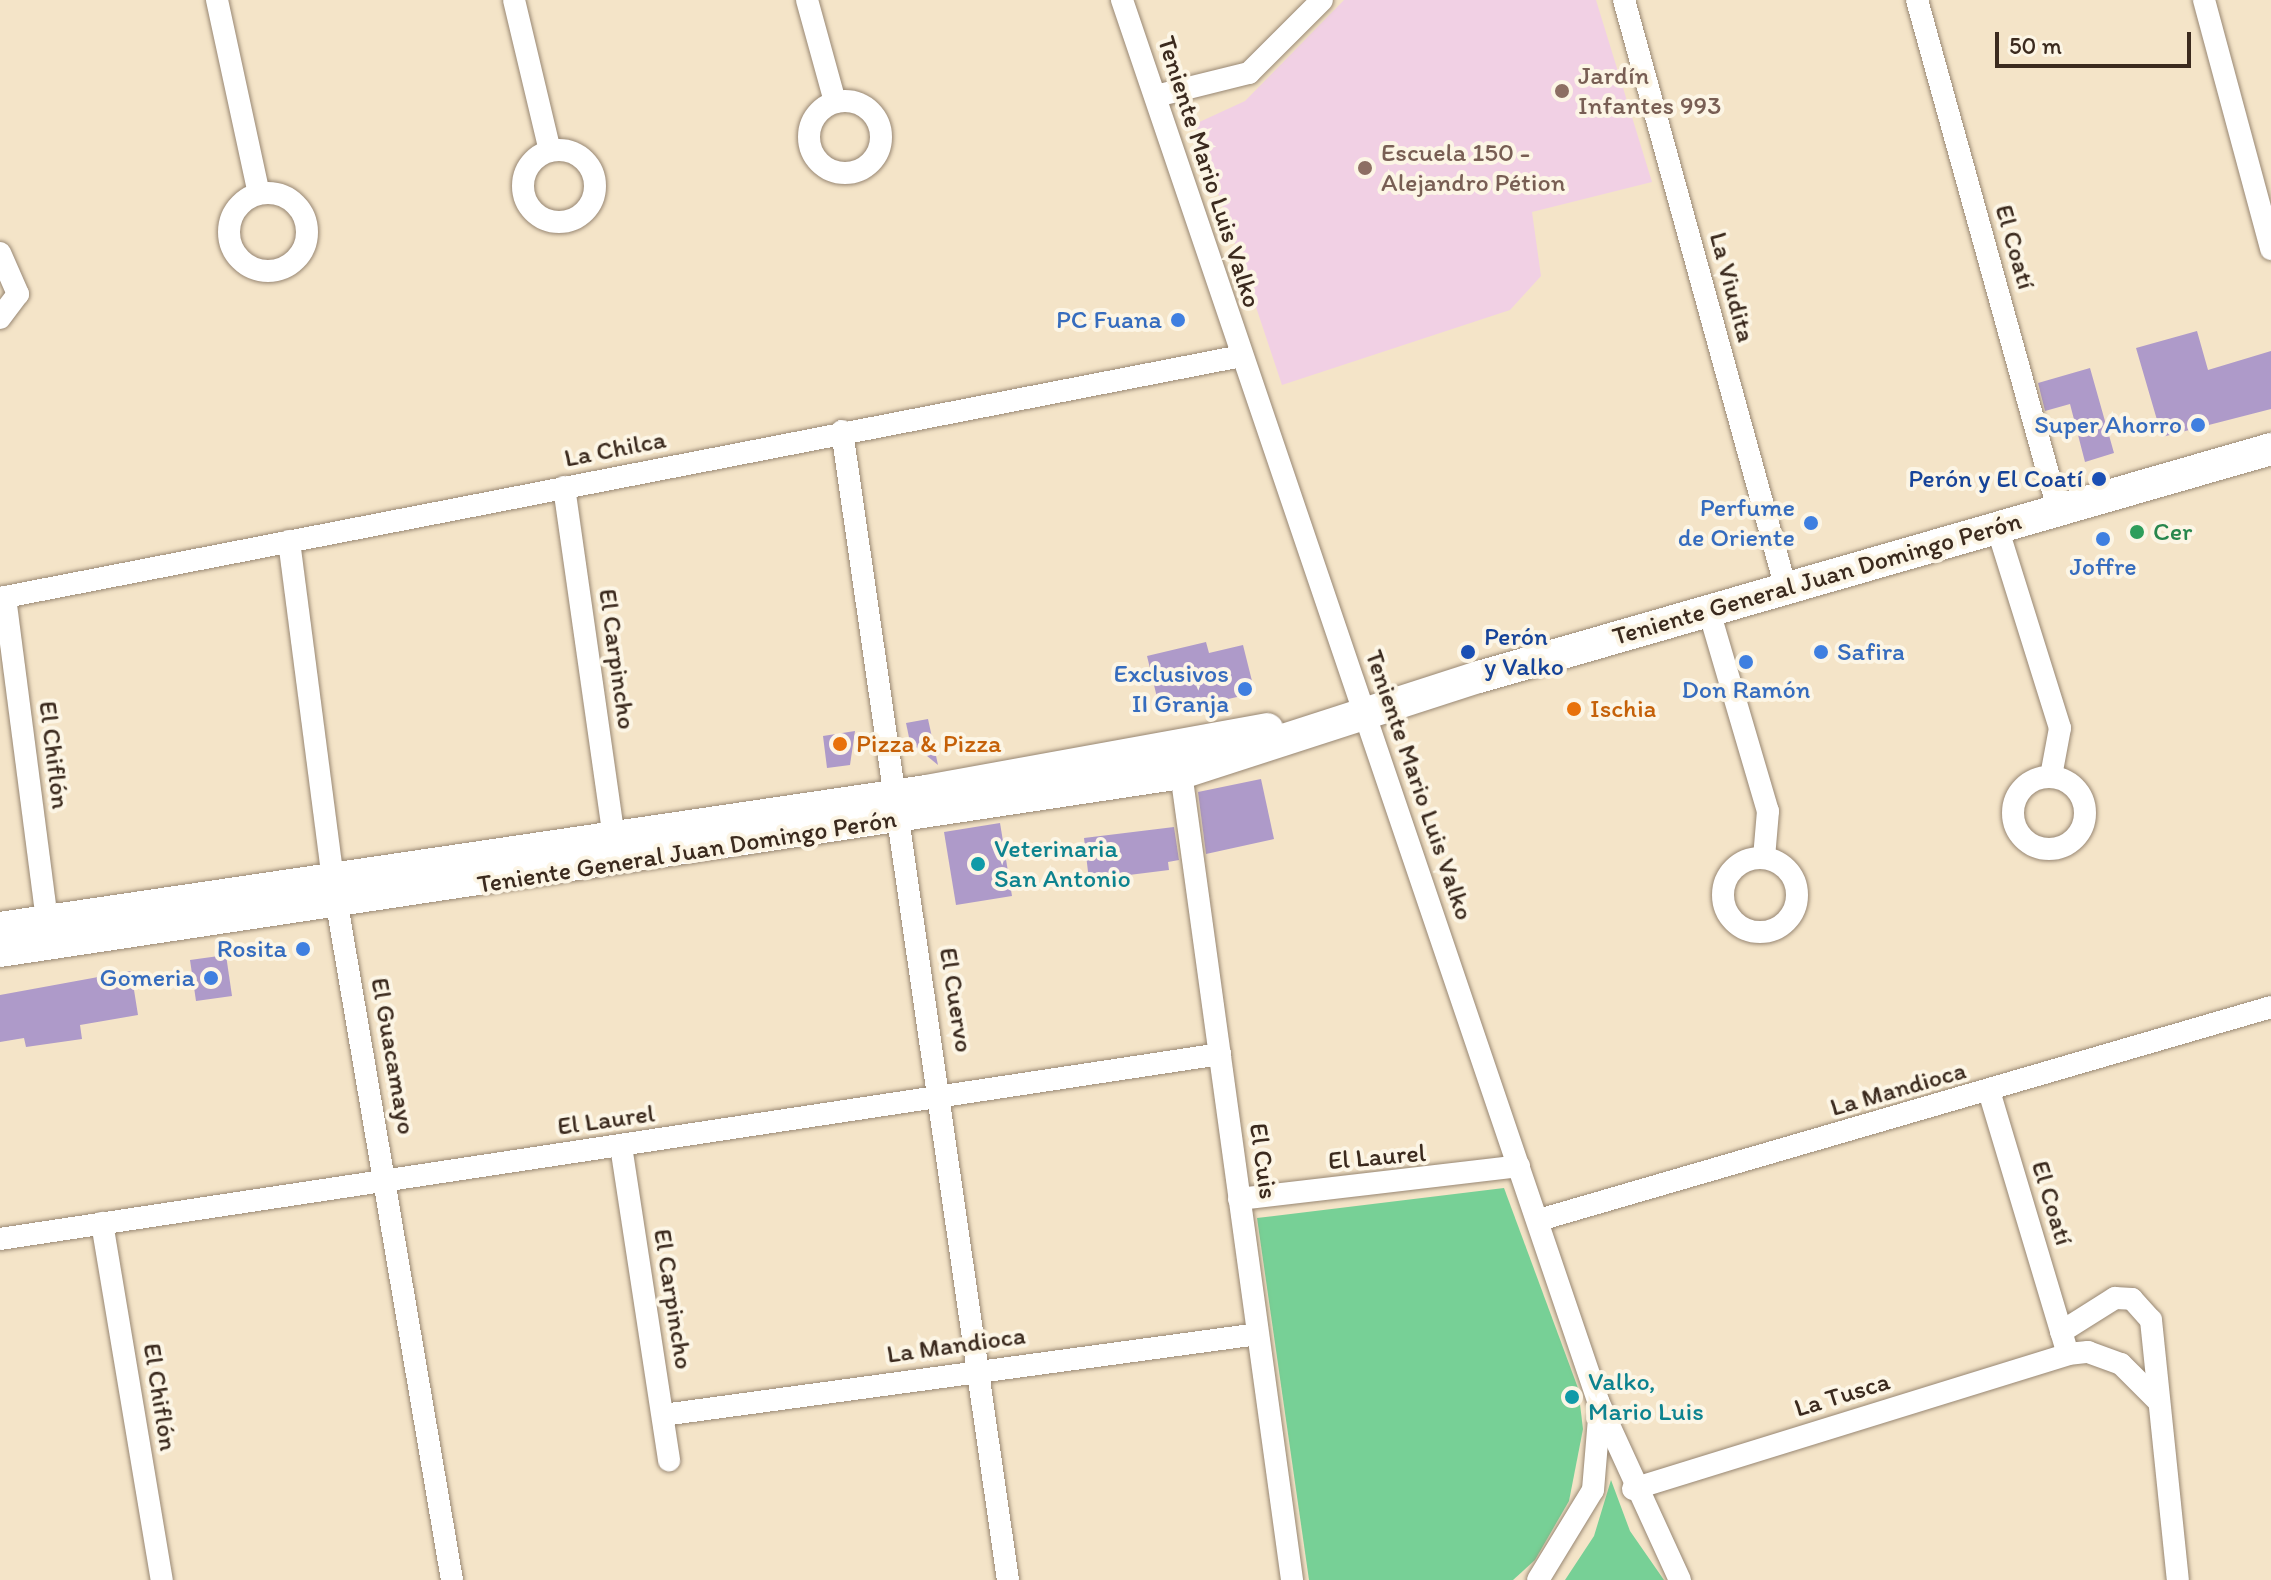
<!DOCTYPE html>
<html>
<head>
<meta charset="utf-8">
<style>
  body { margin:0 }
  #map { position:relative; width:2271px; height:1580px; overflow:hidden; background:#f4e4c8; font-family:Itim,sans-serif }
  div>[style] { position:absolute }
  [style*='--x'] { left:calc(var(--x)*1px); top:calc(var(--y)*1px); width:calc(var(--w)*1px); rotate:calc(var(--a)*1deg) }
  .built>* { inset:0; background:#f1d0e4 }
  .green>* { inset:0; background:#77d096 }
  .building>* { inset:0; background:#ae9ac9 }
  .roads { filter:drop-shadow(0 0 2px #988773) drop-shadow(0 0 2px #988773) }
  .minor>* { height:22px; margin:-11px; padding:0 11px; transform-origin:11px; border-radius:11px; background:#fff }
  .minor>.ring { margin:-11px; padding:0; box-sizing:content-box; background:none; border:22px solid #fff; border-radius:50% }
  .secondary>* { height:32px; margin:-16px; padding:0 16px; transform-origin:16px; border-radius:16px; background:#fff }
  .dots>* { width:22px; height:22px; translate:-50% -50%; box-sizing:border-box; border:4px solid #fcf5e5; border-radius:50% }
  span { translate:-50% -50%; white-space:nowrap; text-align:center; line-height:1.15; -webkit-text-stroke:8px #fcf5e5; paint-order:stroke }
  .education-label { font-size:26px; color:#785e54 }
  .left { translate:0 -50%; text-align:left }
  .street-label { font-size:26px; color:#3b2a1e }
  .shop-label { font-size:26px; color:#366cbe }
  .right { translate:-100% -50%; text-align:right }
  .transit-label { font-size:26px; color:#164399 }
  .leisure-label { font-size:26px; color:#27864d }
  .food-label { font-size:26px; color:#c56008 }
  .culture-label { font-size:26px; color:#0d838f }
  .scale { position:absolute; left:1995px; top:32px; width:196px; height:36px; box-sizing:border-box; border:4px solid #3b2a1e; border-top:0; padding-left:10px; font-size:24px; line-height:28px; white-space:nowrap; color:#3b2a1e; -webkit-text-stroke:6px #fcf5e5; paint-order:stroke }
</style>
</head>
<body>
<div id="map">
  <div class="built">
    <i style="clip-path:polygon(1344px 0,1596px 0,1652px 182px,1532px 212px,1541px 276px,1510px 310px,1282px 385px,1195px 124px,1245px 101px)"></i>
  </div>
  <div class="green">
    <i style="clip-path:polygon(1504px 1188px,1578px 1388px,1583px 1429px,1569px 1501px,1535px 1560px,1513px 1580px,1309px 1580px,1257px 1218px)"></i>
    <i style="clip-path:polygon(1611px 1480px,1630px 1531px,1664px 1580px,1565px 1580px,1594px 1536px)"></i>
  </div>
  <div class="building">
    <i style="clip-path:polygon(2197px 331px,2208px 370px,2271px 351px,2271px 409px,2162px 437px,2136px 348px)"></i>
    <i style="clip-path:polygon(2090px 368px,2114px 453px,2085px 462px,2070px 404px,2045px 411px,2038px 383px)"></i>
    <i style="clip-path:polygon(1206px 642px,1209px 653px,1243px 645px,1255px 693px,1161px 714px,1147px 656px)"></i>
    <i style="clip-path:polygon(928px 719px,938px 765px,910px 742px,906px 723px)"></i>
    <i style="clip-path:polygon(855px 731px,850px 765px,827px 768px,823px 736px)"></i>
    <i style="clip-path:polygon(1261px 779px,1274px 839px,1206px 854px,1198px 792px)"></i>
    <i style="clip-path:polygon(1000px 823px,1012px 896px,956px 905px,944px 832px)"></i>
    <i style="clip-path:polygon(1174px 827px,1179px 860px,1168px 862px,1169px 870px,1089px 880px,1084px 838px)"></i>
    <i style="clip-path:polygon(226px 955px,232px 996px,196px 1001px,190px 960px)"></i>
    <i style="clip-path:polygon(131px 971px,138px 1015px,80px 1025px,82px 1039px,26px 1047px,24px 1038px,0 1042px,0 995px)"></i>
  </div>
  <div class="roads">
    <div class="minor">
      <i style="--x:217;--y:0;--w:198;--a:77.8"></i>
      <i style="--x:514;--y:0;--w:155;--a:76.6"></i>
      <i style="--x:807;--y:0;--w:106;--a:74.6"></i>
      <i style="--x:1122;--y:0;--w:1480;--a:71.23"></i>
      <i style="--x:1598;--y:1401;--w:197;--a:65.4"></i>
      <i style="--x:1624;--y:0;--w:611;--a:74.62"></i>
      <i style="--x:1917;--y:0;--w:528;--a:74.52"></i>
      <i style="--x:2204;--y:0;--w:258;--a:74.9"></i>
      <i style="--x:1156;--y:96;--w:96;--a:-13.9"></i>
      <i style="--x:1249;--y:73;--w:103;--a:-45"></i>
      <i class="ring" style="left:809px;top:101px;width:50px;height:50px"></i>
      <i class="ring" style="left:523px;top:150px;width:50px;height:50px"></i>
      <i class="ring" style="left:229px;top:193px;width:56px;height:56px"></i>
      <i style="--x:0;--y:253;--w:45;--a:66.3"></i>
      <i style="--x:18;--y:294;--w:30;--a:127"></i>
      <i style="--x:842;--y:431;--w:1161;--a:81.78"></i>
      <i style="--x:564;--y:487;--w:355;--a:81.9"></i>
      <i style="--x:1997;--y:527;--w:211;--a:72.6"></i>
      <i style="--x:2060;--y:728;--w:49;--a:100.6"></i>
      <i style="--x:289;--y:541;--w:343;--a:82.6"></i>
      <i style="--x:333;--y:881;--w:709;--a:80.34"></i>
      <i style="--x:5;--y:597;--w:326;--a:82.6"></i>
      <i style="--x:0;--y:598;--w:1264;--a:-11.03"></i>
      <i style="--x:1709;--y:611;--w:209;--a:73.6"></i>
      <i style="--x:1768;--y:811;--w:47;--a:94.9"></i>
      <i style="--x:1179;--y:758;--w:830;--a:82.17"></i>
      <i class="ring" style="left:2013px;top:777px;width:50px;height:50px"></i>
      <i class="ring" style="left:1723px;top:858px;width:52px;height:52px"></i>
      <i style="--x:1989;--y:1091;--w:265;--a:73.3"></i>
      <i style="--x:621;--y:1146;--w:318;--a:81.3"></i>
      <i style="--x:1239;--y:1199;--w:282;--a:-6.7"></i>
      <i style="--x:1539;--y:1220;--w:762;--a:-16.22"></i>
      <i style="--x:102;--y:1223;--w:362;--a:80.5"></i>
      <i style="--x:0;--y:1239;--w:1234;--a:-8.62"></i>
      <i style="--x:2061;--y:1332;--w:64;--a:-32.2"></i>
      <i style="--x:2115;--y:1298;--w:17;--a:3"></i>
      <i style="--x:2132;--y:1299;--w:28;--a:48"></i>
      <i style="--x:2151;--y:1320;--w:261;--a:84.1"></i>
      <i style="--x:663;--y:1415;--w:600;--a:-7.75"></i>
      <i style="--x:1633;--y:1489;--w:455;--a:-17.2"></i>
      <i style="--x:2068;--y:1354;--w:20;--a:-6"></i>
      <i style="--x:2088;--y:1352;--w:35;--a:20"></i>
      <i style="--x:2121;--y:1364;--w:52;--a:45"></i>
      <i style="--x:1538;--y:1580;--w:105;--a:-58.6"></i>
      <i style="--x:1593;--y:1490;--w:72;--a:-85.2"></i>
    </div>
    <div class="secondary">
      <i style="--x:0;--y:928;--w:937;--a:-8.41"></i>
      <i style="--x:927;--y:791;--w:346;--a:-10.3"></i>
      <i style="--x:0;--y:951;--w:1194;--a:-8.57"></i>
      <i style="--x:1181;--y:773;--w:313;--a:-17.9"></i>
      <i style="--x:1479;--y:677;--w:824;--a:-16.06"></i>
    </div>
  </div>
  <div class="dots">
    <i style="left:1562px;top:91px;background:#8d6e63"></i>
    <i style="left:1365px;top:168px;background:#8d6e63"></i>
    <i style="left:1178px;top:320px;background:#3f7fe0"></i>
    <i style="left:2198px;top:425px;background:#3f7fe0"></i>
    <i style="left:2099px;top:479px;background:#1a4fb4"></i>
    <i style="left:1811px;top:523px;background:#3f7fe0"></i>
    <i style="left:2137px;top:532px;background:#2e9e5b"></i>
    <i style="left:2103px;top:539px;background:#3f7fe0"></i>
    <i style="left:1468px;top:652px;background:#1a4fb4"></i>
    <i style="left:1821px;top:652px;background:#3f7fe0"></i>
    <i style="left:1746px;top:662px;background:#3f7fe0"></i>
    <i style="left:1245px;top:689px;background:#3f7fe0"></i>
    <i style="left:1574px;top:709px;background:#e8710a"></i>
    <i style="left:840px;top:744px;background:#e8710a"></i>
    <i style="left:978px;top:864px;background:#0f9aa8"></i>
    <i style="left:303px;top:949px;background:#3f7fe0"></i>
    <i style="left:211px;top:978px;background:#3f7fe0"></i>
    <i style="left:1572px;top:1397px;background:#0f9aa8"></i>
  </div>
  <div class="education-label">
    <span class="left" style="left:1578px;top:91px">Jardín<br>Infantes 993</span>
    <span class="left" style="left:1381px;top:168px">Escuela 150 -<br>Alejandro Pétion</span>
  </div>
  <div class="street-label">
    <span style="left:1209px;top:172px;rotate:72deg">Teniente Mario Luis Valko</span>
    <span style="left:2015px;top:247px;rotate:74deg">El Coatí</span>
    <span style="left:1732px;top:287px;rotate:75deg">La Viudita</span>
    <span style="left:615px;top:449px;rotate:-11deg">La Chilca</span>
    <span style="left:1817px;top:579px;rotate:-16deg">Teniente General Juan Domingo Perón</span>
    <span style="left:617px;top:659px;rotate:82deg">El Carpincho</span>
    <span style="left:54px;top:755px;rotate:83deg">El Chiflón</span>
    <span style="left:1419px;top:785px;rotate:71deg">Teniente Mario Luis Valko</span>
    <span style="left:687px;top:852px;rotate:-9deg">Teniente General Juan Domingo Perón</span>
    <span style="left:956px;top:1000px;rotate:81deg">El Cuervo</span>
    <span style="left:393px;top:1056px;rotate:80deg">El Guacamayo</span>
    <span style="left:1898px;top:1089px;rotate:-16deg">La Mandioca</span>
    <span style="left:606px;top:1120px;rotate:-8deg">El Laurel</span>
    <span style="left:1377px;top:1157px;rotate:-5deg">El Laurel</span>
    <span style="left:1263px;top:1161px;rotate:82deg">El Cuis</span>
    <span style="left:2052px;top:1203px;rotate:73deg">El Coatí</span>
    <span style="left:673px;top:1299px;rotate:81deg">El Carpincho</span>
    <span style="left:956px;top:1345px;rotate:-8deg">La Mandioca</span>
    <span style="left:1842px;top:1395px;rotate:-17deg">La Tusca</span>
    <span style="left:160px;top:1397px;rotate:81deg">El Chiflón</span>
  </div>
  <div class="shop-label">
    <span class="right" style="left:1162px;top:320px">PC Fuana</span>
    <span class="right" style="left:2182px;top:425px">Super Ahorro</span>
    <span class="right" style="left:1795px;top:523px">Perfume<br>de Oriente</span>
    <span style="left:2103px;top:567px">Joffre</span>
    <span class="left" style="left:1837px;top:652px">Safira</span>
    <span class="right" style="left:1229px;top:689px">Exclusivos<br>II Granja</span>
    <span style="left:1746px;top:690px">Don Ramón</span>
    <span class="right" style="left:287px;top:949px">Rosita</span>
    <span class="right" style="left:195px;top:978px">Gomeria</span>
  </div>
  <div class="transit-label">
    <span class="right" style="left:2083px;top:479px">Perón y El Coatí</span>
    <span class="left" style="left:1484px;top:652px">Perón<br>y Valko</span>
  </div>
  <div class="leisure-label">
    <span class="left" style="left:2153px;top:532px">Cer</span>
  </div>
  <div class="food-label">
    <span class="left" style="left:1590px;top:709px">Ischia</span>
    <span class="left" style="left:856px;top:744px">Pizza &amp; Pizza</span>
  </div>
  <div class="culture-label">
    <span class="left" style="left:994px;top:864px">Veterinaria<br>San Antonio</span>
    <span class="left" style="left:1588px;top:1397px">Valko,<br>Mario Luis</span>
  </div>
  <div class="scale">50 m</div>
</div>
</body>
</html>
